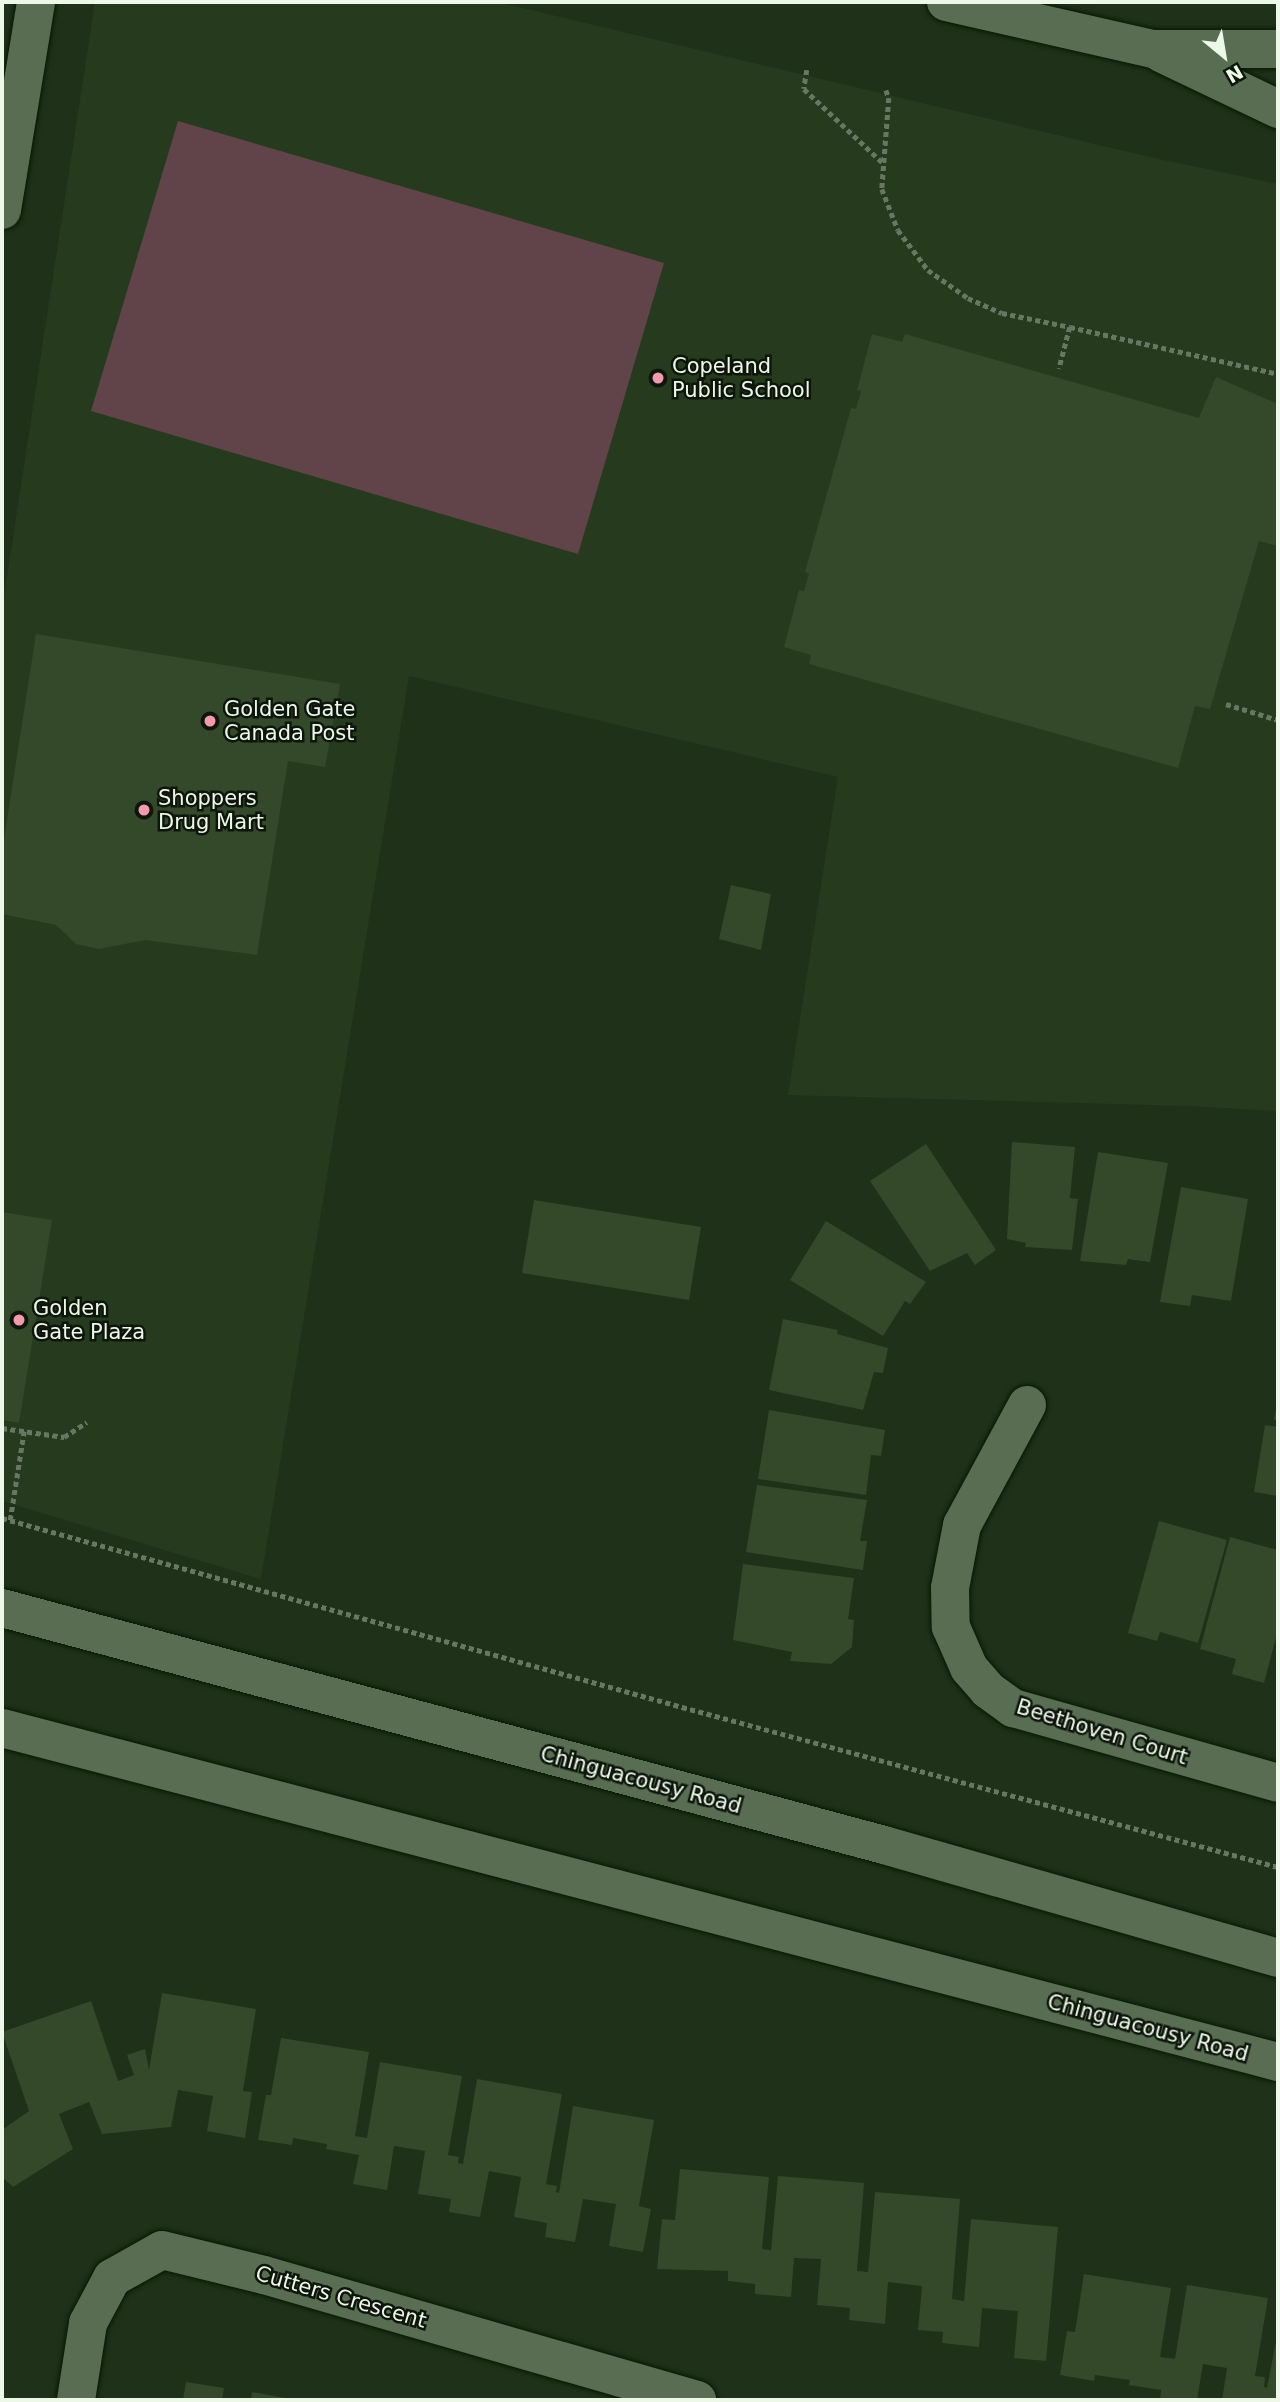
<!DOCTYPE html>
<html>
<head>
<meta charset="utf-8">
<style>
  body { margin:0 }
  #map { position:relative; width:1280px; height:2402px; overflow:hidden; background:#1f3119; font-family:"DejaVu Sans",sans-serif }
  div>[style] { position:absolute }
  [style*='--x'] { left:calc(var(--x)*1px); top:calc(var(--y)*1px); width:calc(var(--w)*1px); rotate:calc(var(--a)*1deg) }
  .built>* { inset:0; background:#263b1d }
  .green>* { inset:0; background:#614449 }
  .building>* { inset:0; background:#33492a }
  .path>* { height:4.5px; margin-top:-2.25px; transform-origin:0; background:repeating-linear-gradient(90deg,#677762 0 5px,transparent 0 8.5px) }
  .roads { filter:drop-shadow(0 0 2px #081803) drop-shadow(0 0 2px #081803) }
  .minor>* { height:38px; margin:-19px; padding:0 19px; transform-origin:19px; border-radius:19px; background:#596d52 }
  .tertiary>* { height:38px; margin:-19px; padding:0 19px; transform-origin:19px; border-radius:19px; background:#596d52 }
  .secondary>* { height:38px; margin:-19px; padding:0 19px; transform-origin:19px; border-radius:19px; background:#596d52 }
  .dots>* { width:19px; height:19px; translate:-50% -50%; box-sizing:border-box; border:4px solid #0e160c; border-radius:50% }
  span { translate:-50% -50%; white-space:nowrap; text-align:center; line-height:1.15; -webkit-text-stroke:5px #0e160c; paint-order:stroke }
  .poi-label { font-size:21px; color:#edf8e9 }
  .left { translate:0 -50%; text-align:left }
  .street-label { font-size:21px; color:#edf8e9 }
  .frame { position:absolute; inset:0; border:4px solid #edf8e9; pointer-events:none }
  .north { position:absolute; left:1189px; top:21px; width:70px; height:70px; -webkit-text-stroke:5px #0e160c; paint-order:stroke; rotate:150deg; font-size:19px; font-weight:700; line-height:28px; text-align:center; color:#edf8e9 }
  .north::after { content:''; display:block; margin:auto; width:24px; height:32px; background:#edf8e9; clip-path:polygon(50% 0,100% 100%,50% 72%,0 100%) }
</style>
</head>
<body>
<div id="map">
  <div class="built">
    <i style="clip-path:polygon(95px 2px,497px 2px,1154px 158px,1278px 184px,1278px 1111px,1188px 1106px,788px 1095px,838px 777px,409px 676px,261px 1579px,2px 1501px,2px 609px)"></i>
  </div>
  <div class="green">
    <i style="clip-path:polygon(178px 121px,664px 263px,578px 554px,91px 411px)"></i>
  </div>
  <div class="building">
    <i style="clip-path:polygon(872px 334px,902px 342px,905px 334px,1199px 418px,1216px 377px,1278px 404px,1278px 546px,1259px 541px,1210px 709px,1195px 706px,1178px 768px,809px 664px,811px 655px,784px 647px,799px 590px,804px 591px,809px 574px,805px 572px,851px 408px,856px 409px,861px 391px,857px 390px)"></i>
    <i style="clip-path:polygon(36px 634px,340px 684px,325px 767px,288px 761px,257px 955px,145px 940px,99px 949px,76px 944px,56px 925px,2px 914px,2px 852px)"></i>
    <i style="clip-path:polygon(731px 885px,771px 894px,761px 950px,719px 939px)"></i>
    <i style="clip-path:polygon(1012px 1142px,1075px 1147px,1070px 1198px,1078px 1199px,1072px 1250px,1025px 1247px,1026px 1243px,1007px 1239px)"></i>
    <i style="clip-path:polygon(926px 1144px,996px 1250px,975px 1265px,967px 1253px,930px 1271px,870px 1181px)"></i>
    <i style="clip-path:polygon(1098px 1152px,1168px 1163px,1150px 1262px,1128px 1259px,1126px 1265px,1080px 1261px)"></i>
    <i style="clip-path:polygon(1181px 1187px,1248px 1199px,1231px 1301px,1192px 1295px,1190px 1306px,1160px 1302px)"></i>
    <i style="clip-path:polygon(534px 1200px,701px 1227px,689px 1300px,522px 1273px)"></i>
    <i style="clip-path:polygon(2px 1212px,52px 1220px,19px 1423px,2px 1420px)"></i>
    <i style="clip-path:polygon(826px 1221px,926px 1282px,910px 1304px,905px 1301px,883px 1336px,790px 1280px)"></i>
    <i style="clip-path:polygon(783px 1319px,838px 1330px,837px 1334px,888px 1348px,883px 1373px,874px 1372px,863px 1410px,769px 1390px)"></i>
    <i style="clip-path:polygon(1277px 1404px,1278px 1404px,1278px 1420px,1274px 1420px)"></i>
    <i style="clip-path:polygon(769px 1410px,885px 1430px,881px 1456px,871px 1455px,866px 1495px,758px 1479px)"></i>
    <i style="clip-path:polygon(1265px 1425px,1278px 1427px,1278px 1496px,1254px 1492px)"></i>
    <i style="clip-path:polygon(757px 1485px,867px 1500px,860px 1541px,867px 1541px,863px 1570px,746px 1552px)"></i>
    <i style="clip-path:polygon(1159px 1521px,1227px 1540px,1198px 1643px,1160px 1632px,1157px 1641px,1128px 1633px)"></i>
    <i style="clip-path:polygon(1230px 1537px,1278px 1550px,1278px 1630px,1264px 1683px,1232px 1674px,1236px 1659px,1200px 1649px)"></i>
    <i style="clip-path:polygon(743px 1564px,854px 1578px,848px 1619px,854px 1620px,852px 1647px,831px 1664px,790px 1661px,792px 1652px,733px 1640px)"></i>
    <i style="clip-path:polygon(162px 1993px,256px 2009px,243px 2091px,252px 2092px,245px 2138px,207px 2131px,213px 2096px,178px 2090px,171px 2127px,102px 2134px,89px 2102px,59px 2114px,73px 2149px,13px 2187px,2px 2177px,2px 2130px,29px 2111px,2px 2032px,91px 2001px,118px 2081px,134px 2075px,127px 2055px,145px 2049px,149px 2070px)"></i>
    <i style="clip-path:polygon(281px 2038px,369px 2052px,355px 2136px,367px 2138px,380px 2062px,462px 2076px,448px 2155px,459px 2157px,458px 2163px,463px 2164px,477px 2079px,562px 2094px,546px 2184px,557px 2186px,556px 2192px,559px 2193px,573px 2106px,654px 2120px,639px 2206px,651px 2209px,643px 2252px,609px 2246px,616px 2204px,583px 2199px,575px 2242px,545px 2237px,547px 2223px,514px 2217px,521px 2177px,489px 2171px,480px 2217px,449px 2212px,451px 2199px,418px 2194px,425px 2151px,394px 2146px,387px 2190px,353px 2184px,359px 2155px,326px 2149px,327px 2144px,293px 2138px,292px 2145px,258px 2140px,266px 2095px,271px 2095px)"></i>
    <i style="clip-path:polygon(680px 2169px,769px 2177px,762px 2249px,771px 2250px,778px 2176px,864px 2183px,857px 2271px,868px 2272px,875px 2192px,960px 2199px,952px 2299px,964px 2301px,971px 2219px,1058px 2227px,1046px 2361px,1014px 2358px,1018px 2311px,982px 2308px,979px 2347px,942px 2343px,943px 2332px,918px 2330px,922px 2286px,888px 2282px,885px 2324px,849px 2320px,850px 2308px,817px 2305px,821px 2259px,794px 2258px,791px 2297px,755px 2294px,755px 2284px,728px 2281px,728px 2271px,657px 2269px,662px 2219px,675px 2220px)"></i>
    <i style="clip-path:polygon(1084px 2274px,1171px 2288px,1160px 2357px,1175px 2359px,1187px 2285px,1268px 2298px,1255px 2376px,1265px 2377px,1264px 2387px,1267px 2388px,1278px 2331px,1278px 2400px,1222px 2400px,1227px 2368px,1203px 2364px,1197px 2400px,1160px 2400px,1161px 2390px,1129px 2385px,1130px 2380px,1095px 2375px,1094px 2381px,1060px 2375px,1067px 2331px,1075px 2332px)"></i>
    <i style="clip-path:polygon(186px 2382px,224px 2388px,222px 2400px,183px 2400px)"></i>
    <i style="clip-path:polygon(252px 2392px,291px 2399px,291px 2400px,251px 2400px)"></i>
  </div>
  <div class="path">
    <i style="--x:807;--y:70;--w:19;--a:99"></i>
    <i style="--x:804;--y:89;--w:108;--a:43.1"></i>
    <i style="--x:886;--y:90;--w:9;--a:69"></i>
    <i style="--x:889;--y:98;--w:91;--a:94.4"></i>
    <i style="--x:882;--y:189;--w:44;--a:68.7"></i>
    <i style="--x:898;--y:230;--w:50;--a:53.1"></i>
    <i style="--x:928;--y:270;--w:49;--a:35"></i>
    <i style="--x:968;--y:298;--w:37;--a:24"></i>
    <i style="--x:1002;--y:313;--w:69;--a:11.6"></i>
    <i style="--x:1070;--y:327;--w:43;--a:104.7"></i>
    <i style="--x:1070;--y:327;--w:213;--a:12.7"></i>
    <i style="--x:1226;--y:704;--w:54;--a:17.1"></i>
    <i style="--x:2;--y:1428;--w:63;--a:8.3"></i>
    <i style="--x:64;--y:1437;--w:27;--a:-33"></i>
    <i style="--x:2;--y:1518;--w:706;--a:15.53"></i>
    <i style="--x:682;--y:1707;--w:617;--a:15.03"></i>
    <i style="--x:10;--y:1520;--w:90;--a:-81.1"></i>
  </div>
  <div class="roads">
    <div class="minor">
      <i style="--x:1027;--y:1405;--w:136;--a:118.4"></i>
      <i style="--x:962;--y:1525;--w:64;--a:100.8"></i>
      <i style="--x:950;--y:1588;--w:39;--a:89"></i>
      <i style="--x:951;--y:1627;--w:45;--a:66.3"></i>
      <i style="--x:969;--y:1668;--w:29;--a:49"></i>
      <i style="--x:988;--y:1690;--w:31;--a:36"></i>
      <i style="--x:1013;--y:1708;--w:275;--a:15.8"></i>
      <i style="--x:76;--y:2400;--w:78;--a:-81.1"></i>
      <i style="--x:88;--y:2323;--w:51;--a:-61.9"></i>
      <i style="--x:112;--y:2278;--w:57;--a:-29.2"></i>
      <i style="--x:162;--y:2250;--w:105;--a:13.8"></i>
      <i style="--x:264;--y:2275;--w:451;--a:16.1"></i>
    </div>
    <div class="tertiary">
      <i style="--x:2;--y:210;--w:211;--a:-80.7"></i>
    </div>
    <div class="secondary">
      <i style="--x:946;--y:2;--w:212;--a:12.8"></i>
      <i style="--x:1153;--y:49;--w:125;--a:0"></i>
      <i style="--x:1161;--y:53;--w:130;--a:25.6"></i>
      <i style="--x:2;--y:1608;--w:913;--a:15.04"></i>
      <i style="--x:884;--y:1845;--w:410;--a:16"></i>
      <i style="--x:2;--y:1728;--w:1319;--a:14.67"></i>
    </div>
  </div>
  <div class="dots">
    <i style="left:658px;top:378px;background:#f39aac"></i>
    <i style="left:210px;top:721px;background:#f39aac"></i>
    <i style="left:144px;top:810px;background:#f39aac"></i>
    <i style="left:19px;top:1320px;background:#f39aac"></i>
  </div>
  <div class="poi-label">
    <span class="left" style="left:672px;top:378px">Copeland<br>Public School</span>
    <span class="left" style="left:224px;top:721px">Golden Gate<br>Canada Post</span>
    <span class="left" style="left:158px;top:810px">Shoppers<br>Drug Mart</span>
    <span class="left" style="left:33px;top:1320px">Golden<br>Gate Plaza</span>
  </div>
  <div class="street-label">
    <span style="left:1102px;top:1732px;rotate:17deg">Beethoven Court</span>
    <span style="left:641px;top:1780px;rotate:15deg">Chinguacousy Road</span>
    <span style="left:1148px;top:2028px;rotate:15deg">Chinguacousy Road</span>
    <span style="left:341px;top:2297px;rotate:16deg">Cutters Crescent</span>
  </div>
  <div class="frame"></div>
  <div class="north">N</div>
</div>
</body>
</html>
